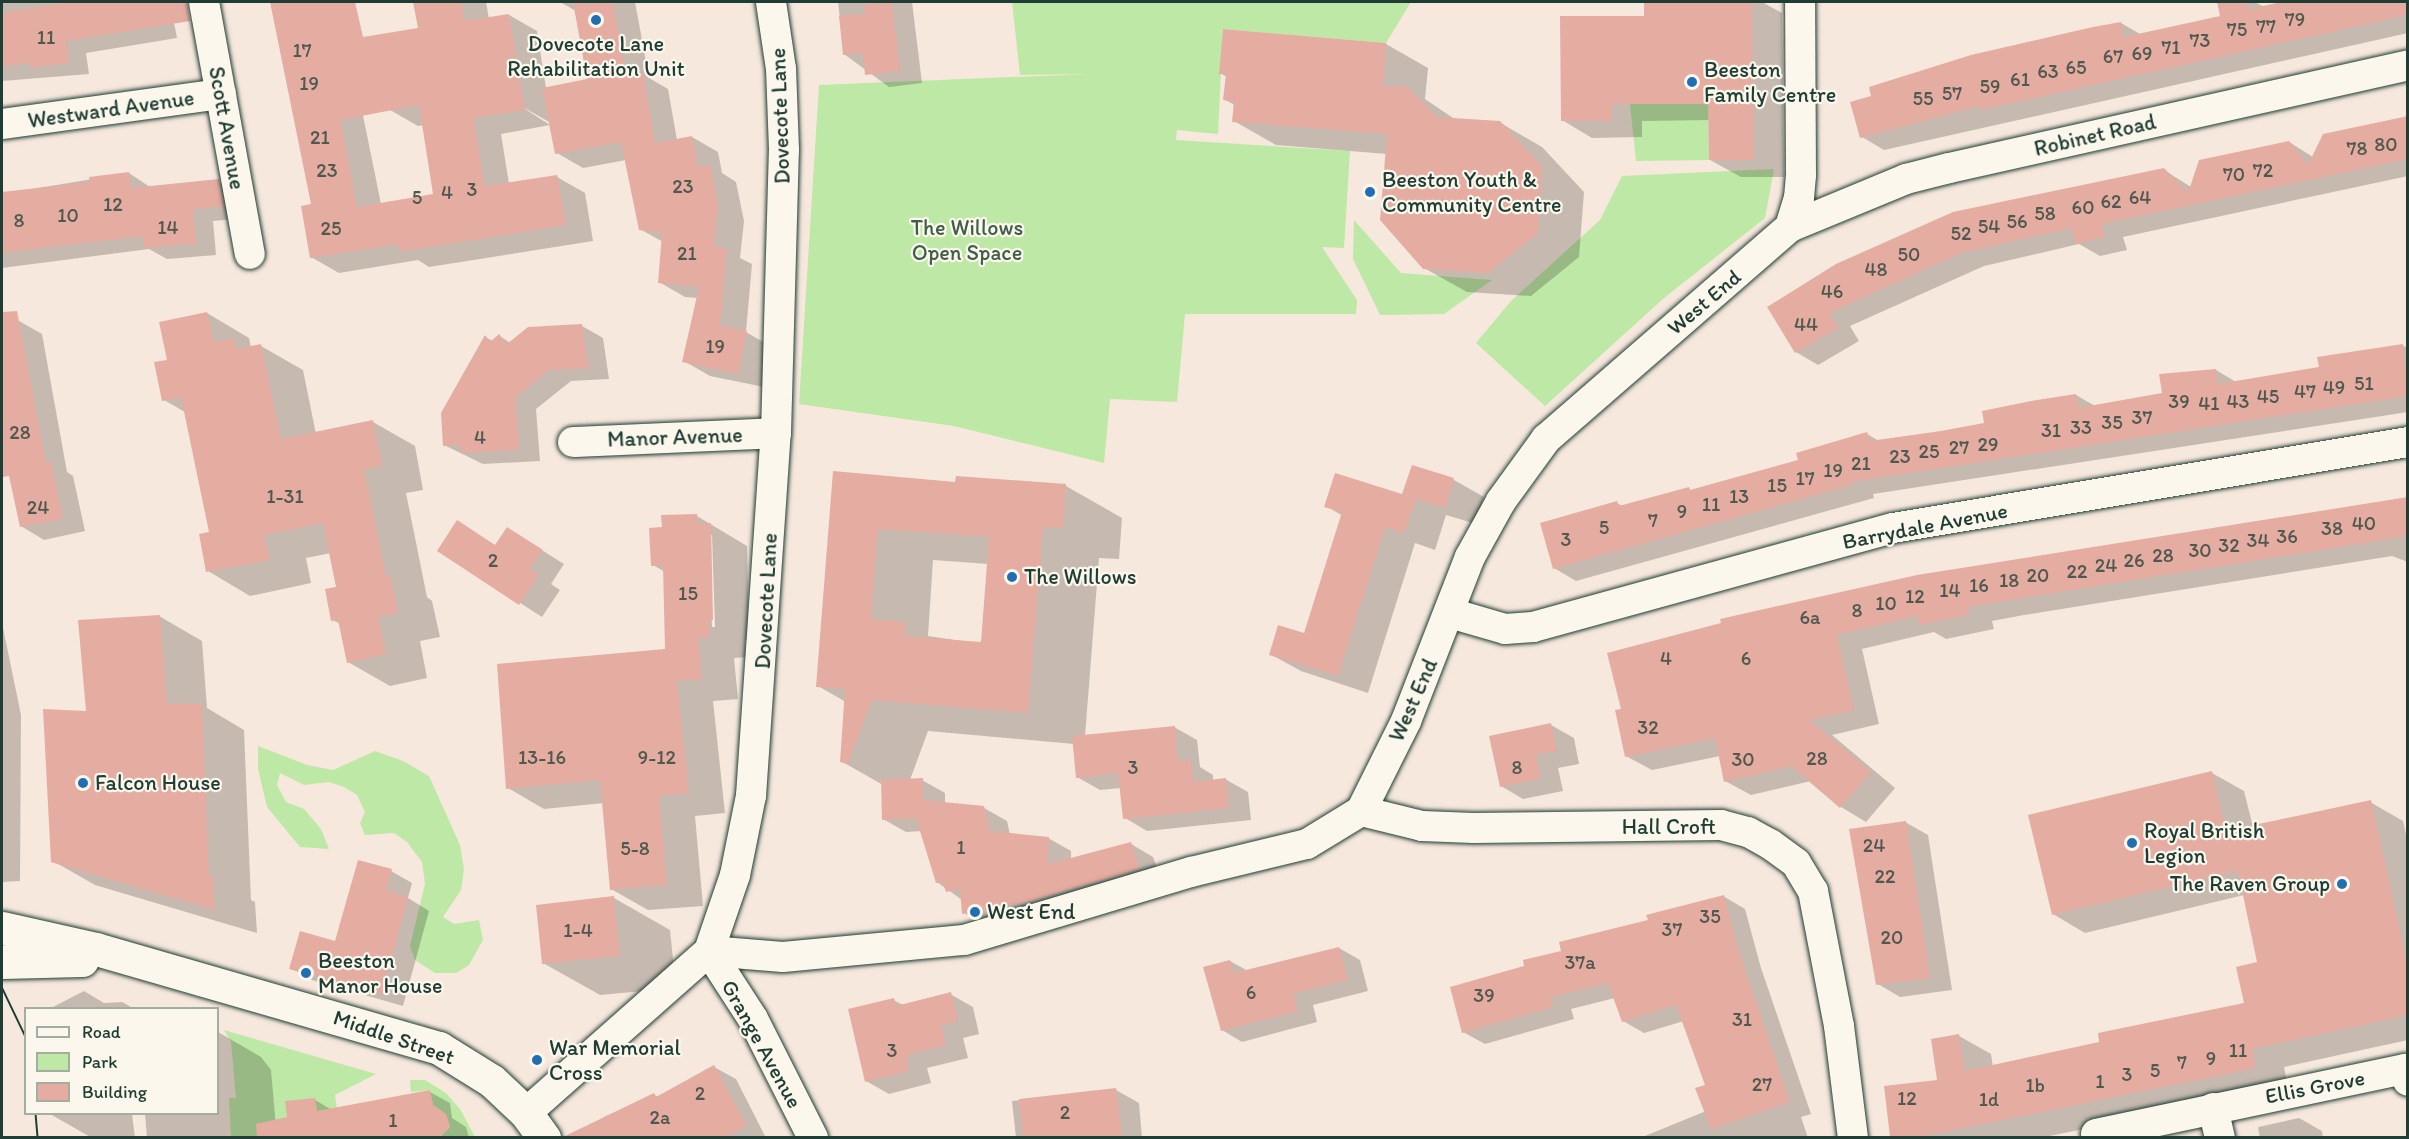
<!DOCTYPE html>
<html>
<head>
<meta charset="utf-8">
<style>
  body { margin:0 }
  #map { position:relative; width:2409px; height:1139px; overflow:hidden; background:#f7e8dd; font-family:Itim,sans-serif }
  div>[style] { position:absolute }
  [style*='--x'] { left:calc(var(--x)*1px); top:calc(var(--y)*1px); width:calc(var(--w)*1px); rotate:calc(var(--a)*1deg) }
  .green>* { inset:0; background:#bee8a5 }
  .shadow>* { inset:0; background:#0003 }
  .building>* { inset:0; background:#e5aca1 }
  .roads { filter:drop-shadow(0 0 2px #1f3d34) drop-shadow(0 0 2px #1f3d34) }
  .street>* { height:30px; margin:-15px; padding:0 15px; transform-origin:15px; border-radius:15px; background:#fbf7ec }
  .secondary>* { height:33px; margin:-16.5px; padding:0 16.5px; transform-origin:16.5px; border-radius:16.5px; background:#fbf7ec }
  .tram>* { height:1.5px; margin:-0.75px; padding:0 0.75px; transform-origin:0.75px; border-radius:0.75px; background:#1f3d34 }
  .dots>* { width:16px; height:16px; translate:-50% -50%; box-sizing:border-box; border:3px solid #fbf7ec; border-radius:50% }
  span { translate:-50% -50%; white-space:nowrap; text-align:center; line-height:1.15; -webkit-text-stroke:4.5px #fbf7ec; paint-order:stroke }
  .number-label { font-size:20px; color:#50594f }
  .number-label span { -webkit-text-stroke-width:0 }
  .poi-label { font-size:22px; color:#1f3d34 }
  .left { translate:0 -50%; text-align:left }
  .right { translate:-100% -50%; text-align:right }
  .street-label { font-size:22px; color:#1f3d34 }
  .park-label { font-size:22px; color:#3f5f4b }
  .frame { position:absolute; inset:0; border:3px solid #1f3d34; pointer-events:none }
  .legend { position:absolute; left:24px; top:1007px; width:195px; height:108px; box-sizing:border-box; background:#fbf7ec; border:2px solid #a3ada2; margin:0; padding:8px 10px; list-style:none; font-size:18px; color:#1f3d34 }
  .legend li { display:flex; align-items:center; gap:12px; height:30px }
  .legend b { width:30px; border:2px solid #a3ada2 }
</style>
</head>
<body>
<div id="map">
  <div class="green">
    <i style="clip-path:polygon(1012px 2px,1411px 2px,1386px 43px,1223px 29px,1218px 134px,1177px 130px,1176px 140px,1350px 151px,1344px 248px,1322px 247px,1357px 300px,1356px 314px,1185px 314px,1177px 402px,1110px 399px,1104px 463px,954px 426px,799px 404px,819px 85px,1088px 74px,1020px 75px)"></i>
    <i style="clip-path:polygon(1630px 104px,1708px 104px,1709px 160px,1636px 161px)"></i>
    <i style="clip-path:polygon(1774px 169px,1765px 218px,1664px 298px,1545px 406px,1476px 343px,1511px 301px,1600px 220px,1622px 176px)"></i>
    <i style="clip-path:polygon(1354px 220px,1401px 273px,1492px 280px,1444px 314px,1380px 315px,1353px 259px)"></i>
    <i style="clip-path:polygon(258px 746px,307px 765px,333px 770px,375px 751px,403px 761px,429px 776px,460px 845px,464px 869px,461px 890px,443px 917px,454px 924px,479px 920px,483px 940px,469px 965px,456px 973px,435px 973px,415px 960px,410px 946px,425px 884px,422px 862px,407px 842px,394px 833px,365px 835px,360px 823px,365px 812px,357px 795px,344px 787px,329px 782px,304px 785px,280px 773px,277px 785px,286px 802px,304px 809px,321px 829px,329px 849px,300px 847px,267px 807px,258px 769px)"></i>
    <i style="clip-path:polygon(224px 1030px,376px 1074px,335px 1095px,341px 1137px,231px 1137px,229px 1098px,236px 1098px,231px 1042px)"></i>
    <i style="clip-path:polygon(410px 1080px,425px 1080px,446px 1093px,460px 1109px,475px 1137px,440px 1137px,450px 1127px,446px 1114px,433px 1105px,430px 1090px,411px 1092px)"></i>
  </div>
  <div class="shadow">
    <i style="clip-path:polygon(2px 2px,170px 2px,177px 38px,86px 53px,89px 74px,2px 81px)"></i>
    <i style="clip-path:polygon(271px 2px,340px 2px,381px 204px,435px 195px,424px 125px,418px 126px,390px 110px,420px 29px,415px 2px,486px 2px,489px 19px,509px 15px,537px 31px,546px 88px,589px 80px,576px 11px,560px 2px,635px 2px,649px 78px,668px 89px,677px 140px,692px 137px,718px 152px,722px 173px,736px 182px,744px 221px,740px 258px,752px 264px,746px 332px,772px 347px,764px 387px,710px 376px,684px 361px,698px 298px,685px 297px,659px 282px,663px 242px,640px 229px,626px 160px,583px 168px,557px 153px,551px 123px,519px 105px,550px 125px,501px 134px,509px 184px,557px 177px,585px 193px,593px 241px,429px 267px,418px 260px,339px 273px,311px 257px,313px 205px)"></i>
    <i style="clip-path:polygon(838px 2px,912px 2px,922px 83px,889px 87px,844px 54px)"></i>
    <i style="clip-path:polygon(1646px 2px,1762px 2px,1782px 13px,1784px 177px,1741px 177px,1710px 160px,1710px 120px,1642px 121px,1642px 137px,1592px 138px,1562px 120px,1646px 18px)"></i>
    <i style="clip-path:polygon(2218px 2px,2255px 2px,2264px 7px,2288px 2px,2408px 2px,2408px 33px,1884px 150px,1862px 137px,2121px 23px,2140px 34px,2221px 17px)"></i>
    <i style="clip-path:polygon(1386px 44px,1428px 68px,1425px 99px,1456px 120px,1499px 122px,1542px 147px,1584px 192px,1579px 257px,1531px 296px,1467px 292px,1424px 268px,1387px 154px,1276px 145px,1234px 121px,1235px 105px,1225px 100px,1227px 77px,1220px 73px)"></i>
    <i style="clip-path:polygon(2408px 118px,2408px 176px,2123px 237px,2127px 250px,2100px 256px,2079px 244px,1984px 266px,1850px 326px,1859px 341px,1818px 365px,1796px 352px,1769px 308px,2164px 170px,2191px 187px,2289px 142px,2313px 157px)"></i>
    <i style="clip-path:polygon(129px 173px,150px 187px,218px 181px,239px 193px,244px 218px,213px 221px,216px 255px,167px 259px,149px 249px,2px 268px,2px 194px)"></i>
    <i style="clip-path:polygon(207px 313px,249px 338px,251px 348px,261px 346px,303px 370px,316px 434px,373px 422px,415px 446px,423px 490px,406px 493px,427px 597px,432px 601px,440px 637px,420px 641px,427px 678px,390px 686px,348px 662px,340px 624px,333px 620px,338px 588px,331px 553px,306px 558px,311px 583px,250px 596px,208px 571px,211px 533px,185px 412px,164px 400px,169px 361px)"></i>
    <i style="clip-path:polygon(19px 321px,42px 334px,67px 472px,73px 476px,85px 531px,44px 540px,21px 526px,2px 423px,2px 324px)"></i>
    <i style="clip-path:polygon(582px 326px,603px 338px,609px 379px,571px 381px,536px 409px,540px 461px,483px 464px,444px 445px,485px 337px,493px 341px,499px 336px,511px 343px)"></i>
    <i style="clip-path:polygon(2402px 345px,2408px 348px,2408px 412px,1873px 494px,1874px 498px,1576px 581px,1554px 568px,1617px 503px,1624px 507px,1692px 491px,1800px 461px,1867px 434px,1879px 441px,1986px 425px,2076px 395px,2095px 406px,2164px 394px,2216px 370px,2236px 382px,2321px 368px)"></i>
    <i style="clip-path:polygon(1413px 467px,1454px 480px,1484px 497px,1476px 524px,1446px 515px,1435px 550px,1415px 543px,1368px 693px,1301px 671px,1270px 654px,1305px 635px,1343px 516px,1326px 506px,1403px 496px)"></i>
    <i style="clip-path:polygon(evenodd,835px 473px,957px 483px,1066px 486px,1122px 518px,1119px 559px,1099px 558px,1085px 736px,1174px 727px,1197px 740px,1200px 767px,1213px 775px,1213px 781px,1225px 779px,1248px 792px,1251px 820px,1147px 831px,1125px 818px,1121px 788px,1100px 790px,1077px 777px,1074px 744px,928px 731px,910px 780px,922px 780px,945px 793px,945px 804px,984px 808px,1007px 821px,1010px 835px,1048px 838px,1071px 851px,1071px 859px,1131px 844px,1153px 857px,1162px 882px,986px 926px,964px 913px,962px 900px,937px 882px,922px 831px,906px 832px,883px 819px,883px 785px,841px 761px,846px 702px,818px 686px,835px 473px,933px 560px,988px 564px,982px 644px,928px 636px,933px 560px)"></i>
    <i style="clip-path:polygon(2408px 498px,2408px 562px,2392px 556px,2024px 615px,1992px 621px,1994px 629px,1946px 639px,1934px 632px,1862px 649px,1879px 724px,1832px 735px,1895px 788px,1866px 822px,1841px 807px,1811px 781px,1751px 795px,1725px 781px,1720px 756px,1652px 770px,1626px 756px,1623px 710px,1609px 654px)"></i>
    <i style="clip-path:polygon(evenodd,697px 516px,747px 546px,749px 640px,745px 640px,746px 657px,734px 658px,738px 699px,713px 701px,725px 813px,695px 816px,703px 906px,648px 910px,611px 889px,604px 803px,544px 809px,508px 788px,667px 651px,665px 572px,653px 565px,663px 529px,697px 516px,709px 535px,712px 535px,715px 627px,712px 627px,709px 535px)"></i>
    <i style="clip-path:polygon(458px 522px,496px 546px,508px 529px,564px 564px,551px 584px,560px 590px,542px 617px,439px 550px)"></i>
    <i style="clip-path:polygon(159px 616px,202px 641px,207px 708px,244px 730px,251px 900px,255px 902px,257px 933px,95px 885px,53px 861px,88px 713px)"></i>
    <i style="clip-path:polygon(2px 623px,21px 715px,20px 881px,2px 882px)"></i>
    <i style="clip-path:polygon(1551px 725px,1574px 738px,1579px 764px,1558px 768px,1563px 791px,1523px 799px,1501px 786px)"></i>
    <i style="clip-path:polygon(2212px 773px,2244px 791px,2253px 827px,2370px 802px,2403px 821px,2408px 844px,2408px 1040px,2284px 1067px,2288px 1087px,2040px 1138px,1892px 1138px,1886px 1087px,1939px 1081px,1959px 1036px,1991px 1054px,1993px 1067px,2101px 1043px,2246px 1004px,2259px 963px,2244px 895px,2085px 933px,2053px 914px)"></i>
    <i style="clip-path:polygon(1905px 822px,1928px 835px,1952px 990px,1900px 997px,1878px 984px)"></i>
    <i style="clip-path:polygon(391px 871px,412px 883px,408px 898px,429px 911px,403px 1006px,312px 980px,291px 968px,336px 943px)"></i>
    <i style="clip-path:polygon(1723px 896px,1745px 909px,1761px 968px,1811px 1114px,1801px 1117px,1808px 1138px,1640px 1138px,1706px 1111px,1707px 1086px,1684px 1021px,1644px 1033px,1623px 1021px,1615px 998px,1571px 1009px,1574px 1019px,1485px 1044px,1463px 1032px,1526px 967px)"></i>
    <i style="clip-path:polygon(614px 898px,670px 930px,676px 988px,600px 995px,543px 963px)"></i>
    <i style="clip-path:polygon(1339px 948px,1360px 960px,1368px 991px,1313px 1005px,1317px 1022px,1242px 1042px,1222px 1030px,1230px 961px,1248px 971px)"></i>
    <i style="clip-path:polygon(84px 991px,104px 1003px,122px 1002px,133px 1008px,51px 1008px)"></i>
    <i style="clip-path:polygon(950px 994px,973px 1007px,979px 1034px,963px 1038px,968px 1058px,927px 1068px,931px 1083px,889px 1094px,866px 1081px,893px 1000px,903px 1005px)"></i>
    <i style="clip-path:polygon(218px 1032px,261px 1057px,271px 1070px,277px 1138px,147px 1138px,145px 1114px,218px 1114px)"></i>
    <i style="clip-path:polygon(714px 1067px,736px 1079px,766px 1138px,613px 1138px,604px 1117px,654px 1095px,659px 1097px)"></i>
    <i style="clip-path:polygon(1116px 1090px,1139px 1103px,1142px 1138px,1016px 1138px,1012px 1101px)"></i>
    <i style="clip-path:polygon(430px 1092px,450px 1103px,452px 1118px,466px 1127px,469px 1138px,290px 1138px,287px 1102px,315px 1100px,332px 1110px)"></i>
    <i style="clip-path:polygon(50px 1114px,132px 1114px,135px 1138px,92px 1138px)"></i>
    <i style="clip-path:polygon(2299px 1118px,2322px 1131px,2323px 1138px,2260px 1138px,2258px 1127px)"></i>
  </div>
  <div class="building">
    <i style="clip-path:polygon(69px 2px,187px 2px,190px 21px,66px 41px,69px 63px,30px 68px,30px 63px,2px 66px,2px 13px)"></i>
    <i style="clip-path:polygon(evenodd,270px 2px,355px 2px,363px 37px,418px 28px,413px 2px,462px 2px,464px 21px,509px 14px,525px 110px,474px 118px,484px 186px,557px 175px,566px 225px,400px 252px,398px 244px,310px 258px,301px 206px,311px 204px,270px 2px,419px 105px,433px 194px,357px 207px,340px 120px,419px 105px)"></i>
    <i style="clip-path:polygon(573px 2px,613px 2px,626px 75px,643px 72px,655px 143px,692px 136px,698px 167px,710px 165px,718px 205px,714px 246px,727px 248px,720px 325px,747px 331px,738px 374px,682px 362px,699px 287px,658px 283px,662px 233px,639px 230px,621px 142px,555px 154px,542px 88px,587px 79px)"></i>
    <i style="clip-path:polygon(892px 2px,900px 71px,865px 75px,863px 53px,843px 55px,839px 16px,865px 14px,864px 5px)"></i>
    <i style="clip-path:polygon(1644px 2px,1752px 2px,1754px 160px,1709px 160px,1708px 104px,1612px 104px,1612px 121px,1561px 121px,1560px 16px,1644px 16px)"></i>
    <i style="clip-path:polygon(2217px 2px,2246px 2px,2248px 9px,2282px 2px,2408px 2px,2408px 15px,1980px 110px,1979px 106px,1860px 138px,1850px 102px,1871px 96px,1869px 87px,1971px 55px,2093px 27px,2121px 22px,2124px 37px,2220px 16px)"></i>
    <i style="clip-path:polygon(1223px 29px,1386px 43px,1383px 87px,1406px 86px,1437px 117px,1500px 121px,1542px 166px,1538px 233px,1488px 273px,1423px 269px,1380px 220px,1387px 134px,1232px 122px,1234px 101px,1223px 100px,1226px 74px,1219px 74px)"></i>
    <i style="clip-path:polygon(2408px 116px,2408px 159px,2102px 224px,2105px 237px,2076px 244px,2072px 228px,1961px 253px,1829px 313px,1838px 328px,1795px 353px,1767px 307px,1836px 264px,1953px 212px,2164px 168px,2188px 193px,2199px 160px,2289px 141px,2308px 165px,2323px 134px)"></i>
    <i style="clip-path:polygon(129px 172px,131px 188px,219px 179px,224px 206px,193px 210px,196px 244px,144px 248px,143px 236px,2px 253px,2px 192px,90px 182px,89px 177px)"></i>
    <i style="clip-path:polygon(17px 311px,46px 463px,51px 461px,63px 519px,20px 527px,9px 476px,2px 477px,2px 312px)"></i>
    <i style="clip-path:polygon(207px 312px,214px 342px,234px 338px,236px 349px,261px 344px,281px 439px,373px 420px,382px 466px,364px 470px,386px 576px,390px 575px,398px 613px,378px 617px,386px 654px,347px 663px,338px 620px,331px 621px,325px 589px,336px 587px,323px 523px,264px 535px,270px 560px,206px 572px,199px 534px,209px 532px,181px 397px,162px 401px,154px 362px,167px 360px,159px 322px)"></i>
    <i style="clip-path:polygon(582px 324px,589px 368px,549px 370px,516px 397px,519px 450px,461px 453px,460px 445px,443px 446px,441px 413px,485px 335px,490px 342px,499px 334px,507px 344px,528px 327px)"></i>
    <i style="clip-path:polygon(2403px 344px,2408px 396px,1852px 482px,1852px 485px,1553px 569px,1540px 523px,1617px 501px,1619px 506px,1689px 487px,1690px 490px,1798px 460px,1796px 453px,1867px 432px,1870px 441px,1941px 431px,1984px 423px,1982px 411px,2031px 401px,2076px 394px,2078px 408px,2162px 393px,2159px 374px,2216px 369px,2218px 384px,2319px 367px,2317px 357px)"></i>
    <i style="clip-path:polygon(1412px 465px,1454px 478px,1445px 508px,1416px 499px,1404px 533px,1385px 527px,1338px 676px,1269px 655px,1278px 625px,1304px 633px,1342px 512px,1324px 507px,1335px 473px,1402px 494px)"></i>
    <i style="clip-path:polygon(evenodd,833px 471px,955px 482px,956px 476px,1066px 484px,1063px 528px,1043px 527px,1028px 713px,872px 700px,848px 764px,840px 762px,845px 689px,816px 687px,833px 471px,878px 529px,989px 537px,981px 642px,905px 636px,906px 622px,871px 619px,878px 529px)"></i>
    <i style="clip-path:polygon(2408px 497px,2408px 536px,1998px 602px,1968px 607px,1970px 615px,1919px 625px,1917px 616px,1837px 635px,1854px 710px,1809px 720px,1871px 772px,1840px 808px,1791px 766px,1724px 782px,1715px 738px,1625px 757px,1615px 710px,1621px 709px,1607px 653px,1721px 623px,1720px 619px,1917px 575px)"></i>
    <i style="clip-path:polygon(697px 514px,698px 524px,711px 523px,713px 620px,709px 620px,710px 637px,698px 638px,702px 679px,677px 681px,689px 793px,659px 796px,667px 885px,610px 890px,600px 780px,506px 789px,497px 664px,665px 649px,663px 566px,651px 566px,649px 528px,662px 527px,661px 515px)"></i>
    <i style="clip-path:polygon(457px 520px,495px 545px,507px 527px,543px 550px,529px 570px,539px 575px,519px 605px,437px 551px)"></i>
    <i style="clip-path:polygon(160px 615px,167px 704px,202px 704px,209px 876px,213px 876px,215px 910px,51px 862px,43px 709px,86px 711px,78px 620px)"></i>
    <i style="clip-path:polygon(1551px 723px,1557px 751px,1536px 755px,1541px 779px,1500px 787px,1489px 736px)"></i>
    <i style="clip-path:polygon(1175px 726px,1178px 761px,1191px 760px,1193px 782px,1226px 778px,1229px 808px,1123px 819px,1118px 773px,1076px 778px,1072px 736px)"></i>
    <i style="clip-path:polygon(2212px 771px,2226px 831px,2371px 800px,2408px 967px,2408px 1015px,2252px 1049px,2256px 1068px,1920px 1137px,1890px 1137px,1884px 1086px,1937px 1080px,1931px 1039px,1959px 1034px,1965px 1071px,2099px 1042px,2098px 1033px,2244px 1003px,2236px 967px,2257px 962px,2238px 871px,2052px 915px,2028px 815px)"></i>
    <i style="clip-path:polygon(923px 778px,923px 800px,984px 806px,990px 831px,1049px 837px,1048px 864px,1131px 842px,1140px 869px,1027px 902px,962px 914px,960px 889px,946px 892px,943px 882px,936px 883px,916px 818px,882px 820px,881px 780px)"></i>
    <i style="clip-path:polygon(1906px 821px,1930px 978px,1876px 985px,1849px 829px)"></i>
    <i style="clip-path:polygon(358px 860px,392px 869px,386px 890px,408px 897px,382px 995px,289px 969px,300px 931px,335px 941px)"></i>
    <i style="clip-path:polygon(1724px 895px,1740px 955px,1790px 1102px,1711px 1129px,1695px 1088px,1705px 1085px,1676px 1005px,1622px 1022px,1608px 983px,1551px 997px,1553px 1007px,1462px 1033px,1450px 987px,1524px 966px,1523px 960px,1561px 951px,1559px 942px,1648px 920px,1646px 915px)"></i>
    <i style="clip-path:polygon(614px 896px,620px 956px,542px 964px,536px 905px)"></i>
    <i style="clip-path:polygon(1339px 947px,1348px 980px,1293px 994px,1298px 1011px,1221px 1031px,1203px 967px,1230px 960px,1234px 973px)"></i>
    <i style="clip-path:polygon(951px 992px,958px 1021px,941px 1025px,946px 1045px,906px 1055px,909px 1071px,865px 1082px,848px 1009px,894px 998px,896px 1006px)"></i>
    <i style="clip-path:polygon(714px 1065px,747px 1126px,726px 1137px,563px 1137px,654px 1093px,656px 1097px)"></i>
    <i style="clip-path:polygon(1116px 1088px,1122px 1137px,1023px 1137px,1019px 1099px)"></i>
    <i style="clip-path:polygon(430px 1090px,433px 1105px,446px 1114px,450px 1127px,440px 1137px,257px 1137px,256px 1124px,287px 1117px,285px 1101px,315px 1098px,317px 1111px)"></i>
  </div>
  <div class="roads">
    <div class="street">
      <i style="--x:204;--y:2;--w:256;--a:79.7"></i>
      <i style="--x:2;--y:124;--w:221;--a:-7.8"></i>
      <i style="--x:1790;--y:227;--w:30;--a:-73"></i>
      <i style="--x:1799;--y:198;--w:23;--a:-85"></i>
      <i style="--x:1801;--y:175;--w:173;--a:-90.3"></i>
      <i style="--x:573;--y:442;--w:203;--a:-2.5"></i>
      <i style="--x:1450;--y:613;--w:57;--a:16.2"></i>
      <i style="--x:1505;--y:629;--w:28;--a:-4"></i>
      <i style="--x:1533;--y:627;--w:373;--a:-15.4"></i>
      <i style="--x:1893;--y:528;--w:522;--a:-9.48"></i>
      <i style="--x:1361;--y:811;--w:63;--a:13.8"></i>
      <i style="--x:1422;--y:826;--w:52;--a:2.2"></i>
      <i style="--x:1474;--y:828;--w:247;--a:-0.7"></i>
      <i style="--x:1721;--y:825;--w:28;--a:15"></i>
      <i style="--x:1748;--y:832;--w:25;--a:29"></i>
      <i style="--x:1770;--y:844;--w:32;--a:36"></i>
      <i style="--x:1796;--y:863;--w:33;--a:59"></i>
      <i style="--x:1813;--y:891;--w:137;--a:79.1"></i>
      <i style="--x:1839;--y:1026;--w:113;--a:82.9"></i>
      <i style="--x:709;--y:951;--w:74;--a:4.6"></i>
      <i style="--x:783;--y:957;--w:182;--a:-5.4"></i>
      <i style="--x:964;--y:940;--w:237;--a:-16.7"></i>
      <i style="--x:1191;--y:872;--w:119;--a:-13.6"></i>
      <i style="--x:1307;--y:844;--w:63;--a:-31.4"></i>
      <i style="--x:1361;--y:811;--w:101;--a:-63.4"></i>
      <i style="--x:1406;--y:721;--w:176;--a:-68.7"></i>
      <i style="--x:1470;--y:557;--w:64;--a:-61"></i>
      <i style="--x:1501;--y:501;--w:77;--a:-54"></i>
      <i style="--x:1546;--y:439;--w:323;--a:-41"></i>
      <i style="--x:1790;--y:227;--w:126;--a:-22.5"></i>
      <i style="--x:1906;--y:179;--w:44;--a:-14.3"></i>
      <i style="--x:1949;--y:168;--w:470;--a:-12.6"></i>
      <i style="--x:709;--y:951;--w:81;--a:57.1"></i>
      <i style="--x:753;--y:1019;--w:133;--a:63.2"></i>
      <i style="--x:2213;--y:1108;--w:31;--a:77"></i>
      <i style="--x:526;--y:1113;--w:244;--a:-41.5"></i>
      <i style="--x:709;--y:951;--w:80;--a:-71.1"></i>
      <i style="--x:735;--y:875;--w:81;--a:-78.6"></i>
      <i style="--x:751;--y:796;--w:364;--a:-86.1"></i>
      <i style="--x:776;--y:433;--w:283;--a:-88.4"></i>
      <i style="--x:784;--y:150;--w:81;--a:-92.1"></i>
      <i style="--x:781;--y:69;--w:68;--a:-98.5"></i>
      <i style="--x:2096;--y:1134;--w:316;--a:-11.9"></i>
      <i style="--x:2405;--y:1069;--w:12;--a:76"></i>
    </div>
    <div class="secondary">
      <i style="--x:2;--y:928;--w:96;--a:12.6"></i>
      <i style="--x:96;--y:949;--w:357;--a:16.1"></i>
      <i style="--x:439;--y:1048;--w:62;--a:31.9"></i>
      <i style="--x:492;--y:1081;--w:47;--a:43.3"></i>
      <i style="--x:526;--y:1113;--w:31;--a:54"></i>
      <i style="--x:2;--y:962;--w:80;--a:-1.4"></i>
    </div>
  </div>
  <div class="tram">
    <i style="--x:2;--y:987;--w:55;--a:64.4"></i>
    <i style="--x:36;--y:1114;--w:24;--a:85"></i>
  </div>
  <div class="dots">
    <i style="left:596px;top:20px;background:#1f6fb2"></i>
    <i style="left:1692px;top:82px;background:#1f6fb2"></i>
    <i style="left:1370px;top:192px;background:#1f6fb2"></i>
    <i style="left:1012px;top:577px;background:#1f6fb2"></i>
    <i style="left:83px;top:783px;background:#1f6fb2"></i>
    <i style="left:2132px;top:843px;background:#1f6fb2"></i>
    <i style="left:2342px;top:884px;background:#1f6fb2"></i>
    <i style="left:975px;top:912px;background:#1f6fb2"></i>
    <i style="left:306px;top:973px;background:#1f6fb2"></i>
    <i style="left:537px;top:1060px;background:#1f6fb2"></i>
  </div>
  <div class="number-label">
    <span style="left:2295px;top:19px">79</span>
    <span style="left:2266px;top:26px">77</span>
    <span style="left:2237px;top:29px">75</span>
    <span style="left:46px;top:37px">11</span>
    <span style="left:2200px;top:40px">73</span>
    <span style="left:2171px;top:47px">71</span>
    <span style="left:302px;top:50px">17</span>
    <span style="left:2142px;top:53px">69</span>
    <span style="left:2113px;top:56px">67</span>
    <span style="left:2076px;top:67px">65</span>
    <span style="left:2048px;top:71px">63</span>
    <span style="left:2020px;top:79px">61</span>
    <span style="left:309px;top:83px">19</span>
    <span style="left:1990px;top:86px">59</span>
    <span style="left:1952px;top:93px">57</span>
    <span style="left:1923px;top:98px">55</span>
    <span style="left:320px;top:137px">21</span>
    <span style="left:2386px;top:144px">80</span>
    <span style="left:2357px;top:148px">78</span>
    <span style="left:327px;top:170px">23</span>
    <span style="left:2263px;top:170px">72</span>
    <span style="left:2234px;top:174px">70</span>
    <span style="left:683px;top:186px">23</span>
    <span style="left:472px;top:189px">3</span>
    <span style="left:447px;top:192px">4</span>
    <span style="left:417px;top:197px">5</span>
    <span style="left:2140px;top:197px">64</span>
    <span style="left:2111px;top:201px">62</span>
    <span style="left:113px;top:204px">12</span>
    <span style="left:2083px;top:207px">60</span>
    <span style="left:2045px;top:213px">58</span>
    <span style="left:68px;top:215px">10</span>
    <span style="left:19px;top:220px">8</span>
    <span style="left:2017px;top:221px">56</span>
    <span style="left:1989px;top:226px">54</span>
    <span style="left:168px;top:227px">14</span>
    <span style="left:331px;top:228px">25</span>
    <span style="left:1961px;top:233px">52</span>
    <span style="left:687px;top:253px">21</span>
    <span style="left:1909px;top:254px">50</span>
    <span style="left:1876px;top:269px">48</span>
    <span style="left:1832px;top:291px">46</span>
    <span style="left:1806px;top:324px">44</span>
    <span style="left:715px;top:346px">19</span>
    <span style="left:2364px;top:383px">51</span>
    <span style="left:2334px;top:387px">49</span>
    <span style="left:2305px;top:391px">47</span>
    <span style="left:2268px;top:396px">45</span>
    <span style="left:2179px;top:401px">39</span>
    <span style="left:2238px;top:401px">43</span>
    <span style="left:2209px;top:403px">41</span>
    <span style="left:2142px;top:417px">37</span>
    <span style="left:2112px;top:422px">35</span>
    <span style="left:2081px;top:427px">33</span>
    <span style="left:2051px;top:430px">31</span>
    <span style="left:20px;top:432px">28</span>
    <span style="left:480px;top:437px">4</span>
    <span style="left:1988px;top:444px">29</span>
    <span style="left:1959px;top:447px">27</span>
    <span style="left:1929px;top:451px">25</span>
    <span style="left:1900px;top:456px">23</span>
    <span style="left:1861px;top:463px">21</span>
    <span style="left:1833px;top:470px">19</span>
    <span style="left:1805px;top:478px">17</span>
    <span style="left:1777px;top:485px">15</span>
    <span style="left:285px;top:496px">1-31</span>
    <span style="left:1739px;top:496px">13</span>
    <span style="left:1711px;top:504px">11</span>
    <span style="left:38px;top:507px">24</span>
    <span style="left:1682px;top:511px">9</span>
    <span style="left:1653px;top:520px">7</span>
    <span style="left:2364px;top:523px">40</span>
    <span style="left:1604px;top:527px">5</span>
    <span style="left:2332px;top:528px">38</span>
    <span style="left:2287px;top:536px">36</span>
    <span style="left:1566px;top:539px">3</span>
    <span style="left:2258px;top:540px">34</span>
    <span style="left:2229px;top:545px">32</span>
    <span style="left:2200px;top:550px">30</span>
    <span style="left:2163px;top:555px">28</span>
    <span style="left:493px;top:560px">2</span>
    <span style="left:2134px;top:560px">26</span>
    <span style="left:2106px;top:565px">24</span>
    <span style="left:2077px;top:571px">22</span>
    <span style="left:2038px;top:575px">20</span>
    <span style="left:2009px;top:580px">18</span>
    <span style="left:1979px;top:585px">16</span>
    <span style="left:1950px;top:590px">14</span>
    <span style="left:688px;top:593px">15</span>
    <span style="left:1915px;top:596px">12</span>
    <span style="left:1886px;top:603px">10</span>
    <span style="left:1857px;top:610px">8</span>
    <span style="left:1810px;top:617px">6a</span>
    <span style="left:1666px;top:658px">4</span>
    <span style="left:1746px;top:658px">6</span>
    <span style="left:1648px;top:727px">32</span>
    <span style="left:542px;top:757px">13-16</span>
    <span style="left:657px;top:757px">9-12</span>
    <span style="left:1817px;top:758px">28</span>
    <span style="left:1743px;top:759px">30</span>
    <span style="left:1133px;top:767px">3</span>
    <span style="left:1517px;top:767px">8</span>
    <span style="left:1874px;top:845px">24</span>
    <span style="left:961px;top:847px">1</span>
    <span style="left:635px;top:848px">5-8</span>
    <span style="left:1885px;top:876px">22</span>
    <span style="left:1710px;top:916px">35</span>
    <span style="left:1672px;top:929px">37</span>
    <span style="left:578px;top:930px">1-4</span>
    <span style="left:1892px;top:937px">20</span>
    <span style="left:1580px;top:962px">37a</span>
    <span style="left:1251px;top:992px">6</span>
    <span style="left:1484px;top:995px">39</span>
    <span style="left:1742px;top:1019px">31</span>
    <span style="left:892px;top:1050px">3</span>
    <span style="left:2238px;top:1050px">11</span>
    <span style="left:2211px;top:1058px">9</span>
    <span style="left:2182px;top:1062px">7</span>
    <span style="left:2155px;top:1070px">5</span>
    <span style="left:2127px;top:1074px">3</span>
    <span style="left:2100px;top:1081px">1</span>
    <span style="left:1762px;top:1084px">27</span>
    <span style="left:2035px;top:1085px">1b</span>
    <span style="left:700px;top:1093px">2</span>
    <span style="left:1907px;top:1098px">12</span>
    <span style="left:1989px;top:1099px">1d</span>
    <span style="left:1065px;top:1112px">2</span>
    <span style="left:660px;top:1117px">2a</span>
    <span style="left:393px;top:1120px">1</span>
  </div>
  <div class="poi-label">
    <span style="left:596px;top:56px">Dovecote Lane<br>Rehabilitation Unit</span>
    <span class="left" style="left:1704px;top:82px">Beeston<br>Family Centre</span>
    <span class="left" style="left:1382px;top:192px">Beeston Youth &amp;<br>Community Centre</span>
    <span class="left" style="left:1024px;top:577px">The Willows</span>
    <span class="left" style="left:95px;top:783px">Falcon House</span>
    <span class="left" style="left:2144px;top:843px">Royal British<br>Legion</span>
    <span class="right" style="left:2330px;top:884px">The Raven Group</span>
    <span class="left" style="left:987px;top:912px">West End</span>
    <span class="left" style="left:318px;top:973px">Beeston<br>Manor House</span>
    <span class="left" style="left:549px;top:1060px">War Memorial<br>Cross</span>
  </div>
  <div class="street-label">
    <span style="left:111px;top:109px;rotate:-8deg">Westward Avenue</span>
    <span style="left:780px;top:116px;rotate:-92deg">Dovecote Lane</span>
    <span style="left:227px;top:128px;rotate:80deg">Scott Avenue</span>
    <span style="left:2095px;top:135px;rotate:-13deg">Robinet Road</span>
    <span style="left:1704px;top:302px;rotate:-40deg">West End</span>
    <span style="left:675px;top:437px;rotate:-2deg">Manor Avenue</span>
    <span style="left:1925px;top:526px;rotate:-11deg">Barrydale Avenue</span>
    <span style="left:766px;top:601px;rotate:-87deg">Dovecote Lane</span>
    <span style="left:1413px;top:700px;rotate:-66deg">West End</span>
    <span style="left:1669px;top:827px">Hall Croft</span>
    <span style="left:394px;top:1037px;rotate:19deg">Middle Street</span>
    <span style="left:762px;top:1044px;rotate:61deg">Grange Avenue</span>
    <span style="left:2315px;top:1087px;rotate:-11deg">Ellis Grove</span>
  </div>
  <div class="park-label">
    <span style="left:967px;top:240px">The Willows<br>Open Space</span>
  </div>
  <div class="frame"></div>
  <ul class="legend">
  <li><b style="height:8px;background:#fbf7ec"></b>Road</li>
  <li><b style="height:16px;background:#bee8a5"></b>Park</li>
  <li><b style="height:16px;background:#e5aca1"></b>Building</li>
  </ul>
</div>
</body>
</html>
